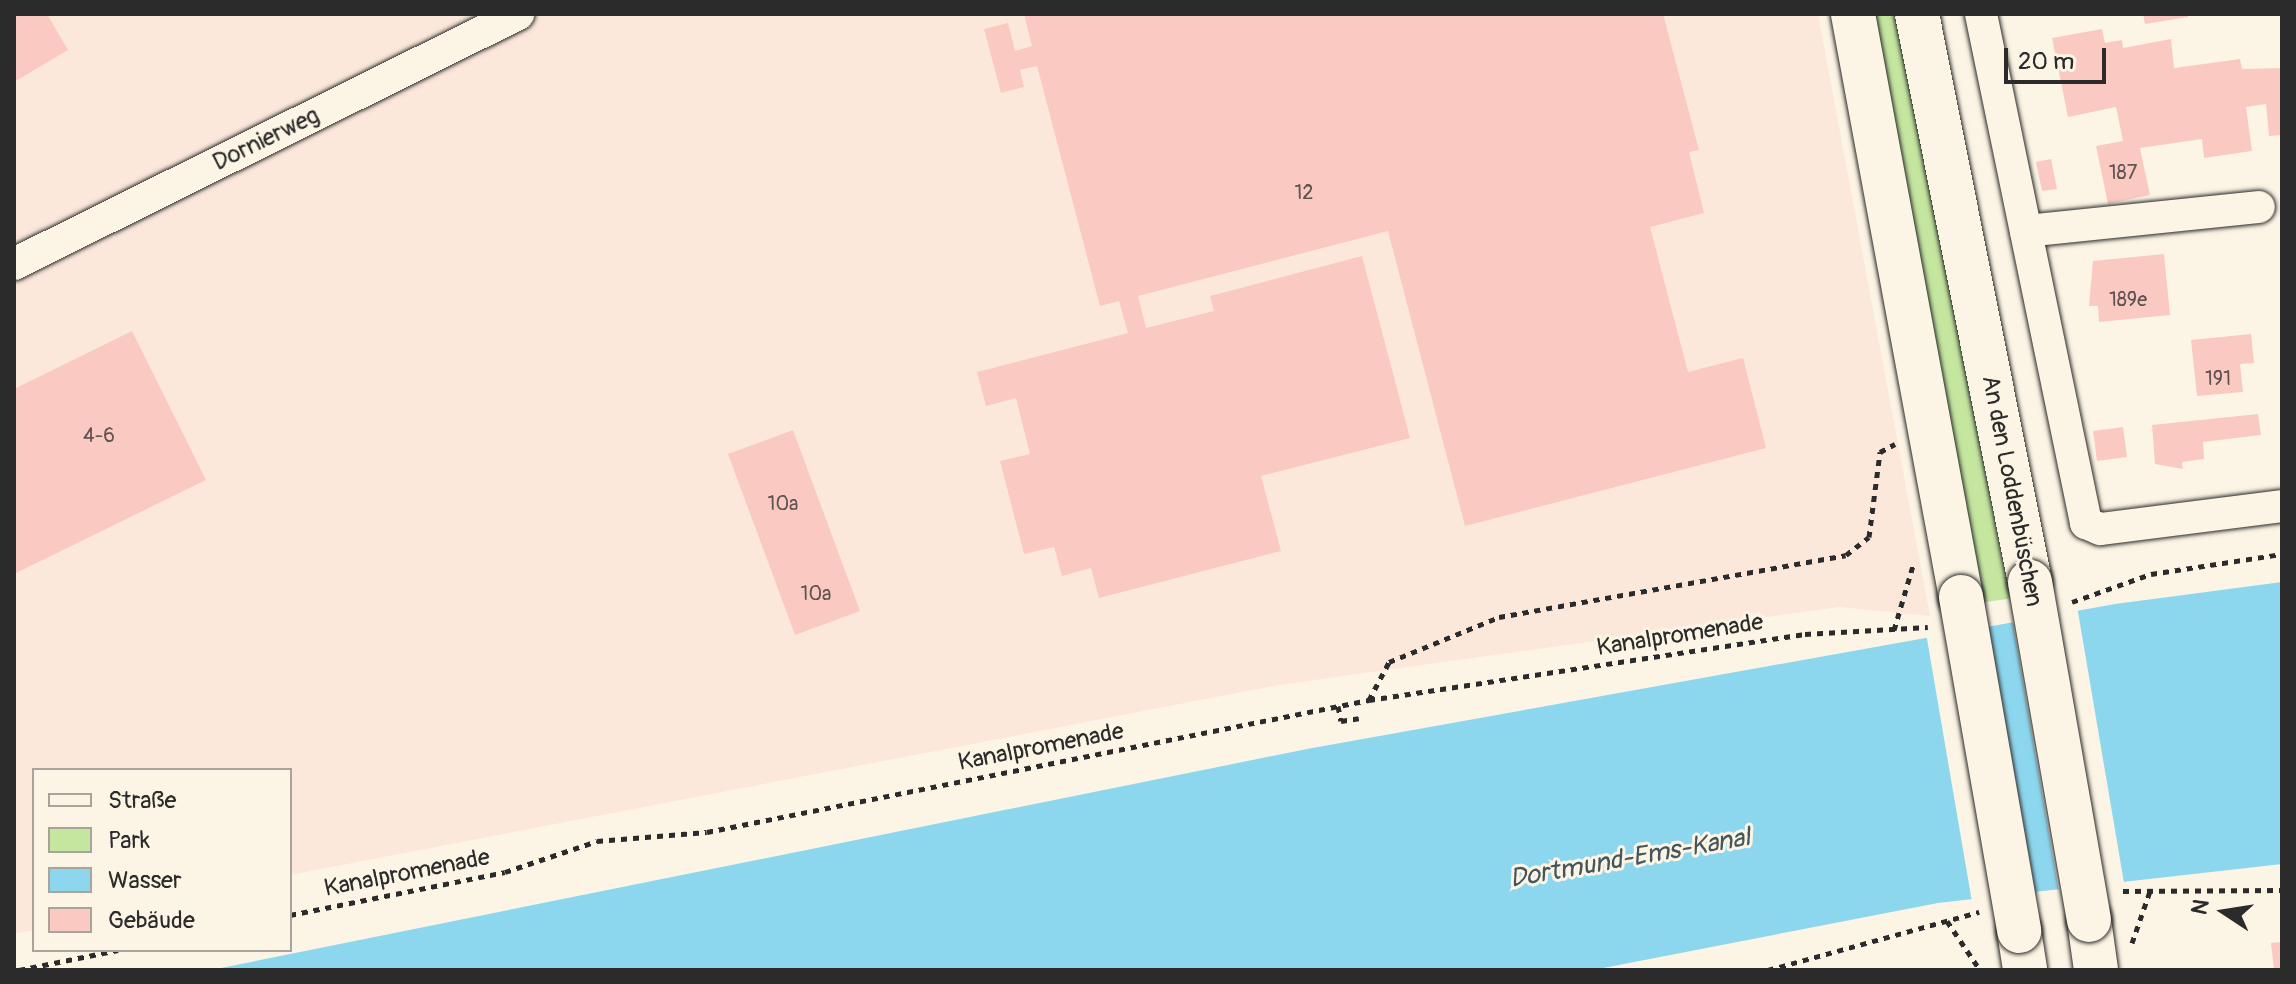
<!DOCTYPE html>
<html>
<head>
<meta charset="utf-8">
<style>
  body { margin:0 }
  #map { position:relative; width:2296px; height:984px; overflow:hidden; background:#fcf5e5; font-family:Pangolin,sans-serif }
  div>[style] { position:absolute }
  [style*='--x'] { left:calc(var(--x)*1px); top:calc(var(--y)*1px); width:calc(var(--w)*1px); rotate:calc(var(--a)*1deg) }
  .built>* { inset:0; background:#fbe8da }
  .green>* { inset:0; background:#c4e69f }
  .water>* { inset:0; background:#8dd7ee }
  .pier>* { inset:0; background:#fcf5e5 }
  .building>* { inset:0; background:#facac2 }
  .path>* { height:5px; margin-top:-2.5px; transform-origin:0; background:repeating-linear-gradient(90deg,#2b2b2b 0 6px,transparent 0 12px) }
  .roads { filter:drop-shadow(0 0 2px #2b2b2b) drop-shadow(0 0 2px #2b2b2b) }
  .minor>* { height:32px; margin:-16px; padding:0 16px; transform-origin:16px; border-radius:16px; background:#fcf5e5 }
  .secondary>* { height:44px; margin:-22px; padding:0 22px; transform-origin:22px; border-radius:22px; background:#fcf5e5 }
  .bridges { filter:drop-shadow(0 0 2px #2b2b2b) drop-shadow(0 0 2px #2b2b2b) }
  .secondary-bridge>* { height:44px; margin:-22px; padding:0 22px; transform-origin:22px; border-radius:22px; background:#fcf5e5 }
  span { translate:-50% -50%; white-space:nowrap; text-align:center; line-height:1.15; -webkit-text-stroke:6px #fcf5e5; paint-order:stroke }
  .number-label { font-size:20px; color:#5f5351 }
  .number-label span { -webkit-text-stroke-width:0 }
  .street-label { font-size:24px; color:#2b2b2b }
  .water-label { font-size:26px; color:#44565c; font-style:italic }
  .frame { position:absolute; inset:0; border:16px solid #2b2b2b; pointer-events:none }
  .legend { position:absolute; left:32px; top:768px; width:260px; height:184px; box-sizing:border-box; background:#fcf5e5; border:2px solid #a8a49b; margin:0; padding:10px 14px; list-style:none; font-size:24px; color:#2b2b2b }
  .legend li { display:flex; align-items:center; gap:16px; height:40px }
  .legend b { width:40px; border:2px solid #a8a49b }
  .north { position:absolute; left:2184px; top:872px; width:80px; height:80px; -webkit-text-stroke:6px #fcf5e5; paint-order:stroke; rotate:282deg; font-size:22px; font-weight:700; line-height:32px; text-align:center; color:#2b2b2b }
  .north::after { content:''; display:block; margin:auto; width:28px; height:36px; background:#2b2b2b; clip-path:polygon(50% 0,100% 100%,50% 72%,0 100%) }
  .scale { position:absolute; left:2004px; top:48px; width:102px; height:36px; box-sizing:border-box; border:4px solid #2b2b2b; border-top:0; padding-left:10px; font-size:24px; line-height:28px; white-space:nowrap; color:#2b2b2b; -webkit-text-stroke:6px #fcf5e5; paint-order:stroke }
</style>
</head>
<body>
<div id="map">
  <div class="built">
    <i style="clip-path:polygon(14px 14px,1818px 14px,1930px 616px,1839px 607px,1279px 685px,290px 875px,290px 770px,34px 770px,34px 930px,14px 934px)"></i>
  </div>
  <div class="green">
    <i style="clip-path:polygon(1871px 14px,1899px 14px,2014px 598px,1979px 603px)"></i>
  </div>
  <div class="water">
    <i style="clip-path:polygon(2282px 582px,2282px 864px,1938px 903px,1593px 970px,211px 970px,1307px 749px,2115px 604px)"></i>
  </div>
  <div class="pier">
    <i style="clip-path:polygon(2077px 606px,2124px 883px,2059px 892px,2012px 618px)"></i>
    <i style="clip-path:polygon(1988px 622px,2036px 895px,1972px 902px,1926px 633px)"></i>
  </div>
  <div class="building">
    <i style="clip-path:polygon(14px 14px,47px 14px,68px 50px,14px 82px)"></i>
    <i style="clip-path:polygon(1024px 14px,1663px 14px,1699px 150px,1689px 152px,1704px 213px,1650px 227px,1688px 372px,1743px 358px,1766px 448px,1465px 526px,1388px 231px,1138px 296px,1146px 328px,1214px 311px,1210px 296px,1362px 256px,1410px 438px,1261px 476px,1281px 551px,1099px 598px,1091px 568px,1062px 576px,1054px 547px,1024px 554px,1000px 461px,1030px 454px,1016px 398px,986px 406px,977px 372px,1128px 333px,1119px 301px,1100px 306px,1037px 66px,1020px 70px,1024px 87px,1001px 93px,984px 29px,1008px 23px,1015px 51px,1032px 46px)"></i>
    <i style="clip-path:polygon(2143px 14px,2188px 14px,2188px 17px,2145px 24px)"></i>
    <i style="clip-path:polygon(2102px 29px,2105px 43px,2122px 40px,2123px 48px,2171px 39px,2174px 68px,2240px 59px,2242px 69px,2282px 68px,2282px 135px,2269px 136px,2266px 104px,2246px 107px,2252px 151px,2204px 158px,2202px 139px,2140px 148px,2150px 195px,2108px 204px,2096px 146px,2123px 141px,2116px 107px,2068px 117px,2052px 38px)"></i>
    <i style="clip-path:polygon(2051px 159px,2057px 189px,2042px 191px,2036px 162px)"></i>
    <i style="clip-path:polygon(2164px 254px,2170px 315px,2099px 322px,2098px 306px,2089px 306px,2093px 261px)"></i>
    <i style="clip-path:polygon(132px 331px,206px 480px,14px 574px,14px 389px)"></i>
    <i style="clip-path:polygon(2251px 334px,2254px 363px,2240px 364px,2243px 392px,2197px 396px,2191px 340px)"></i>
    <i style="clip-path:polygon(2258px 414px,2261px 435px,2203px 442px,2204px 459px,2182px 462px,2183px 469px,2155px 464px,2152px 425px)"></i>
    <i style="clip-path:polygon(2123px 427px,2127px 457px,2097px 461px,2093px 431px)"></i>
    <i style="clip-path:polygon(793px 430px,860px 611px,795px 635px,728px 454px)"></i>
    <i style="clip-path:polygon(2282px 942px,2282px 970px,2274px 970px,2271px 943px)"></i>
  </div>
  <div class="path">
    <i style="--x:2072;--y:602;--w:84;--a:-19.5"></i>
    <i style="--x:2151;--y:574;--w:133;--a:-8.7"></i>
    <i style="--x:1894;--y:630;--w:71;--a:-73.6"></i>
    <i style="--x:1369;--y:700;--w:43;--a:-62.2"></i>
    <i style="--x:1389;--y:662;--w:119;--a:-22.2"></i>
    <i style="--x:1499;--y:617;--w:352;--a:-10.1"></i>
    <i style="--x:1846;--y:555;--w:29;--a:-38"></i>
    <i style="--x:1869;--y:537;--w:86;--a:-82.6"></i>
    <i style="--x:1880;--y:452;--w:17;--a:-28"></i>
    <i style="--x:1338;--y:706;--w:15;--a:79"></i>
    <i style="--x:1341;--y:721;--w:18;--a:-9"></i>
    <i style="--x:2123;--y:891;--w:159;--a:-0.4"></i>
    <i style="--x:290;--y:915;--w:219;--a:-11.3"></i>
    <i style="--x:505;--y:872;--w:97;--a:-18.6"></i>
    <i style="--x:597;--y:841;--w:110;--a:-4.7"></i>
    <i style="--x:707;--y:832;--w:675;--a:-11.28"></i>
    <i style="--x:1369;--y:700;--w:441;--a:-8.6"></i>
    <i style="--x:1805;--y:634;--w:123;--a:-3.3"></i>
    <i style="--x:1947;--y:921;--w:59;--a:56"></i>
    <i style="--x:2132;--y:943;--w:55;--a:-70.9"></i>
    <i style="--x:19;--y:970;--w:101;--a:-11.4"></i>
    <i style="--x:1768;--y:970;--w:219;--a:-15.4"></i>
  </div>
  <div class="roads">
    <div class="minor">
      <i style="--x:1981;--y:14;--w:520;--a:78.34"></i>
      <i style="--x:2086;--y:523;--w:15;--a:23"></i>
      <i style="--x:2100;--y:529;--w:183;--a:-7.2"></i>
      <i style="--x:2026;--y:231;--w:234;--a:-5.9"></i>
      <i style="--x:14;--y:264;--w:563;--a:-26.38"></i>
    </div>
    <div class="secondary">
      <i style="--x:1853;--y:14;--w:593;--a:79.51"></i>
      <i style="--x:1917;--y:14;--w:579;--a:78.75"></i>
      <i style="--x:2089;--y:920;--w:50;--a:82"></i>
      <i style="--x:2019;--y:931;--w:39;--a:81"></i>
    </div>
  </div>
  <div class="bridges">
    <div class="secondary-bridge">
      <i style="--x:2030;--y:582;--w:343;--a:80.1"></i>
      <i style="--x:1961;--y:597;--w:339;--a:80.1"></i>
    </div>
  </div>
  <div class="number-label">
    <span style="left:2123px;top:172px">187</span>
    <span style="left:1304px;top:192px">12</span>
    <span style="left:2128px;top:299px">189e</span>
    <span style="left:2218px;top:378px">191</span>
    <span style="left:99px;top:435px">4-6</span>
    <span style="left:783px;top:503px">10a</span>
    <span style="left:816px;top:593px">10a</span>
  </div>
  <div class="street-label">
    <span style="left:266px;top:139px;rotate:-26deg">Dornierweg</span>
    <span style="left:2012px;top:491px;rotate:79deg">An den Loddenbüschen</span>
    <span style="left:1680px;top:635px;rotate:-9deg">Kanalpromenade</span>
    <span style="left:1041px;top:747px;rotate:-11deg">Kanalpromenade</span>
    <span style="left:407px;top:873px;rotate:-11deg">Kanalpromenade</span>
  </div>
  <div class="water-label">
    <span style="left:1630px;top:859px;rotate:-10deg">Dortmund-Ems-Kanal</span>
  </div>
  <div class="frame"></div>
  <ul class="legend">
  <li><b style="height:10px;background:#fcf5e5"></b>Straße</li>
  <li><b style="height:22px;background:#c4e69f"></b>Park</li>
  <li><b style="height:22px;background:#8dd7ee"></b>Wasser</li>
  <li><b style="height:22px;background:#facac2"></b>Gebäude</li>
  </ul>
  <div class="north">N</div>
  <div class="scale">20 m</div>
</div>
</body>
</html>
